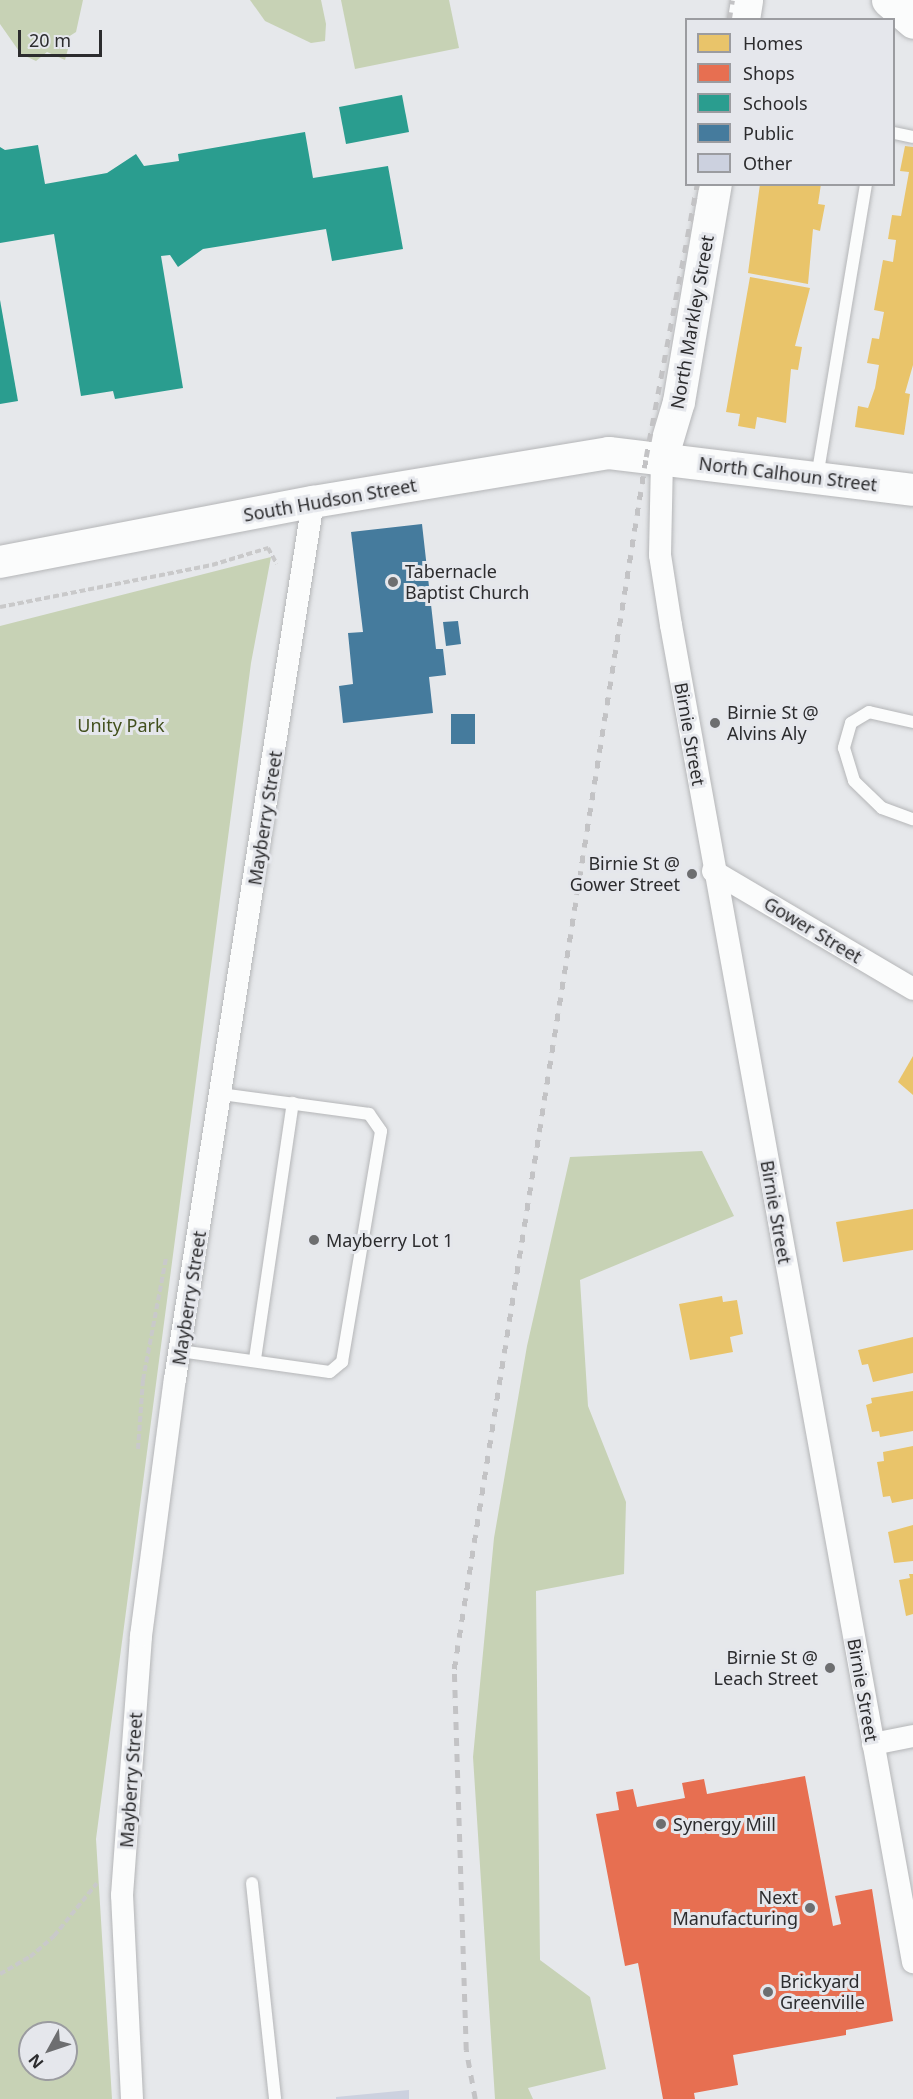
<!DOCTYPE html>
<html>
<head>
<meta charset="utf-8">
<style>
  body { margin:0 }
  #map { position:relative; width:913px; height:2099px; overflow:hidden; background:#e6e8eb; font-family:"Noto Sans",sans-serif }
  div>[style] { position:absolute }
  [style*='--x'] { left:calc(var(--x)*1px); top:calc(var(--y)*1px); width:calc(var(--w)*1px); rotate:calc(var(--a)*1deg) }
  .green>* { inset:0; background:#c7d2b5 }
  .homes>* { inset:0; background:#e9c46a }
  .shops>* { inset:0; background:#e76f51 }
  .schools>* { inset:0; background:#2a9d8f }
  .public>* { inset:0; background:#457b9d }
  .building>* { inset:0; background:#ccd1df }
  .path>* { height:4px; margin-top:-2px; transform-origin:0; background:repeating-linear-gradient(90deg,#c9c9ca 0 6px,transparent 0 9px) }
  .roads { filter:drop-shadow(0 0 2px #b5b6b8) drop-shadow(0 0 2px #b5b6b8) }
  .lane>* { height:12px; margin:-6px; padding:0 6px; transform-origin:6px; border-radius:6px; background:#fbfcfc }
  .street>* { height:22px; margin:-11px; padding:0 11px; transform-origin:11px; border-radius:11px; background:#fbfcfc }
  .secondary>* { height:32px; margin:-16px; padding:0 16px; transform-origin:16px; border-radius:16px; background:#fbfcfc }
  .highway>* { height:33px; margin:-16.5px; padding:0 16.5px; transform-origin:16.5px; border-radius:16.5px; background:#fbfcfc }
  .rail>* { height:4.5px; margin-top:-2.25px; transform-origin:0; background:repeating-linear-gradient(90deg,#c3c3c5 0 8px,transparent 0 16px) }
  .dots>* { width:16px; height:16px; translate:-50% -50%; box-sizing:border-box; border:3px solid #e5e7ec; border-radius:50% }
  span { translate:-50% -50%; white-space:nowrap; text-align:center; line-height:1.15; -webkit-text-stroke:6px #e5e7ec; paint-order:stroke }
  .street-label { font-size:18px; color:#2c2c2e }
  .poi-label { font-size:18px; color:#2c2c2e }
  .left { translate:0 -50%; text-align:left }
  .right { translate:-100% -50%; text-align:right }
  .park-label { font-size:18px; color:#42501d }
  .legend { position:absolute; left:685px; top:18px; width:210px; height:168px; box-sizing:border-box; background:#e5e7ec; border:2px solid #9b9ca0; margin:0; padding:8px 10px; list-style:none; font-size:18px; color:#2c2c2e }
  .legend li { display:flex; align-items:center; gap:12px; height:30px }
  .legend b { width:30px; border:2px solid #9b9ca0 }
  .north { position:absolute; left:18px; top:2021px; width:60px; height:60px; box-sizing:border-box; background:#e5e7ec; border:2px solid #9b9ca0; border-radius:50%; rotate:230deg; font-size:16px; font-weight:700; line-height:24px; text-align:center; color:#2c2c2e }
  .north::after { content:''; display:block; margin:auto; width:21px; height:27px; background:#6d6e70; clip-path:polygon(50% 0,100% 100%,50% 72%,0 100%) }
  .scale { position:absolute; left:18px; top:30px; width:84px; height:27px; box-sizing:border-box; border:3px solid #2c2c2e; border-top:0; padding-left:8px; font-size:18px; line-height:21px; white-space:nowrap; color:#2c2c2e; -webkit-text-stroke:4px #e5e7ec; paint-order:stroke }
</style>
</head>
<body>
<div id="map">
  <div class="green">
    <i style="clip-path:polygon(0 0,83px 0,76px 32px,54px 46px,68px 49px,65px 60px,47px 52px,36px 61px,21px 54px,0 24px)"></i>
    <i style="clip-path:polygon(250px 0,321px 0,326px 24px,325px 41px,311px 43px,265px 21px)"></i>
    <i style="clip-path:polygon(341px 0,449px 0,459px 48px,355px 69px)"></i>
    <i style="clip-path:polygon(evenodd,271px 557px,251px 663px,96px 1839px,112px 2099px,0 2099px,0 626px,271px 557px,30px 2033px,66px 2033px,66px 2069px,30px 2069px,30px 2033px)"></i>
    <i style="clip-path:polygon(702px 1151px,734px 1216px,580px 1280px,588px 1406px,626px 1502px,624px 1574px,536px 1591px,540px 1960px,590px 1997px,606px 2069px,528px 2088px,533px 2099px,495px 2099px,473px 1757px,494px 1538px,527px 1346px,570px 1157px)"></i>
  </div>
  <div class="homes">
    <i style="clip-path:polygon(905px 146px,913px 147px,913px 365px,905px 393px,910px 394px,904px 435px,855px 427px,858px 406px,868px 408px,875px 388px,879px 365px,867px 363px,872px 338px,879px 339px,884px 312px,874px 310px,883px 260px,893px 262px,896px 240px,888px 239px,892px 215px,901px 216px,909px 172px,900px 171px)"></i>
    <i style="clip-path:polygon(760px 184px,821px 184px,818px 204px,825px 205px,820px 231px,813px 229px,808px 284px,748px 273px)"></i>
    <i style="clip-path:polygon(750px 277px,810px 288px,795px 346px,802px 347px,798px 370px,791px 369px,786px 423px,757px 417px,755px 429px,738px 426px,740px 414px,726px 412px)"></i>
    <i style="clip-path:polygon(913px 1056px,913px 1095px,898px 1082px)"></i>
    <i style="clip-path:polygon(913px 1209px,913px 1250px,843px 1262px,836px 1222px)"></i>
    <i style="clip-path:polygon(722px 1296px,723px 1302px,737px 1300px,743px 1334px,730px 1337px,733px 1352px,690px 1360px,679px 1304px)"></i>
    <i style="clip-path:polygon(913px 1337px,913px 1373px,873px 1382px,868px 1364px,862px 1365px,858px 1350px)"></i>
    <i style="clip-path:polygon(913px 1391px,913px 1431px,880px 1437px,879px 1431px,872px 1432px,866px 1405px,872px 1403px,871px 1398px)"></i>
    <i style="clip-path:polygon(913px 1446px,913px 1499px,892px 1503px,890px 1496px,883px 1497px,877px 1462px,884px 1461px,883px 1452px)"></i>
    <i style="clip-path:polygon(913px 1525px,913px 1561px,894px 1563px,888px 1532px)"></i>
    <i style="clip-path:polygon(909px 1574px,913px 1574px,913px 1614px,906px 1616px,899px 1580px,910px 1578px)"></i>
  </div>
  <div class="shops">
    <i style="clip-path:polygon(805px 1776px,833px 1926px,841px 1924px,835px 1896px,872px 1889px,893px 2021px,846px 2030px,846px 2035px,733px 2055px,738px 2085px,694px 2093px,695px 2099px,663px 2099px,638px 1963px,625px 1966px,596px 1814px,619px 1810px,616px 1792px,633px 1789px,637px 1807px,685px 1798px,682px 1783px,704px 1779px,707px 1794px)"></i>
  </div>
  <div class="schools">
    <i style="clip-path:polygon(402px 95px,409px 132px,346px 144px,339px 107px)"></i>
    <i style="clip-path:polygon(305px 132px,313px 178px,388px 166px,403px 249px,332px 261px,326px 229px,203px 249px,178px 267px,170px 255px,161px 256px,183px 388px,115px 399px,113px 391px,81px 396px,54px 234px,0 243px,0 147px,5px 150px,38px 145px,45px 184px,107px 173px,136px 154px,144px 166px,179px 161px,178px 154px)"></i>
    <i style="clip-path:polygon(0 300px,18px 401px,0 404px)"></i>
  </div>
  <div class="public">
    <i style="clip-path:polygon(422px 524px,436px 649px,443px 649px,446px 675px,429px 677px,433px 713px,343px 723px,339px 686px,353px 684px,348px 633px,363px 632px,351px 532px)"></i>
    <i style="clip-path:polygon(458px 621px,461px 644px,446px 646px,443px 622px)"></i>
    <i style="clip-path:polygon(451px 714px,475px 714px,475px 744px,451px 744px)"></i>
  </div>
  <div class="building">
    <i style="clip-path:polygon(409px 2090px,409px 2099px,336px 2099px,336px 2097px)"></i>
  </div>
  <div class="path">
    <i style="--x:0;--y:607;--w:216;--a:-11.2"></i>
    <i style="--x:212;--y:565;--w:59;--a:-16.9"></i>
    <i style="--x:268;--y:548;--w:18;--a:61"></i>
    <i style="--x:138;--y:1449;--w:69;--a:-85.9"></i>
    <i style="--x:143;--y:1380;--w:124;--a:-79.3"></i>
    <i style="--x:0;--y:1974;--w:34;--a:-30"></i>
    <i style="--x:30;--y:1957;--w:32;--a:-41"></i>
    <i style="--x:54;--y:1936;--w:68;--a:-50.9"></i>
  </div>
  <div class="roads">
    <div class="lane">
      <i style="--x:894;--y:133;--w:19;--a:12"></i>
      <i style="--x:817;--y:477;--w:297;--a:-80.5"></i>
      <i style="--x:913;--y:722;--w:45;--a:-167.2"></i>
      <i style="--x:869;--y:712;--w:21;--a:149"></i>
      <i style="--x:851;--y:723;--w:26;--a:106"></i>
      <i style="--x:844;--y:748;--w:34;--a:73"></i>
      <i style="--x:854;--y:781;--w:39;--a:44"></i>
      <i style="--x:882;--y:808;--w:33;--a:20"></i>
      <i style="--x:180;--y:1351;--w:151;--a:8"></i>
      <i style="--x:330;--y:1372;--w:16;--a:-40"></i>
      <i style="--x:342;--y:1362;--w:234;--a:-80.4"></i>
      <i style="--x:381;--y:1131;--w:21;--a:-125"></i>
      <i style="--x:369;--y:1114;--w:148;--a:-172.3"></i>
      <i style="--x:255;--y:1359;--w:259;--a:-81.6"></i>
      <i style="--x:252;--y:1883;--w:217;--a:83.9"></i>
    </div>
    <div class="street">
      <i style="--x:662;--y:459;--w:96;--a:91.2"></i>
      <i style="--x:660;--y:555;--w:71;--a:81.1"></i>
      <i style="--x:671;--y:625;--w:1359;--a:79.74"></i>
      <i style="--x:713;--y:871;--w:232;--a:30.5"></i>
      <i style="--x:873;--y:1744;--w:41;--a:-11.3"></i>
      <i style="--x:132;--y:2099;--w:204;--a:-92.8"></i>
      <i style="--x:122;--y:1895;--w:260;--a:-85.8"></i>
      <i style="--x:141;--y:1636;--w:259;--a:-82.5"></i>
      <i style="--x:175;--y:1379;--w:888;--a:-81.06"></i>
    </div>
    <div class="secondary">
      <i style="--x:744;--y:20;--w:20;--a:-81"></i>
      <i style="--x:662;--y:459;--w:59;--a:-73.4"></i>
      <i style="--x:679;--y:402;--w:221;--a:-80.4"></i>
      <i style="--x:0;--y:562;--w:319;--a:-10.9"></i>
      <i style="--x:313;--y:502;--w:300;--a:-9.4"></i>
      <i style="--x:609;--y:453;--w:306;--a:6.9"></i>
    </div>
    <div class="highway">
      <i style="--x:888;--y:0;--w:33;--a:41"></i>
    </div>
  </div>
  <div class="rail">
    <i style="--x:729;--y:20;--w:20;--a:-81"></i>
    <i style="--x:475;--y:2099;--w:50;--a:-100.4"></i>
    <i style="--x:466;--y:2050;--w:381;--a:-91.8"></i>
    <i style="--x:454;--y:1669;--w:1227;--a:-81"></i>
    <i style="--x:646;--y:457;--w:278;--a:-79.4"></i>
  </div>
  <div class="dots">
    <i style="left:393px;top:582px;background:#6d6e70"></i>
    <i style="left:715px;top:723px;background:#6d6e70"></i>
    <i style="left:692px;top:874px;background:#6d6e70"></i>
    <i style="left:314px;top:1240px;background:#6d6e70"></i>
    <i style="left:830px;top:1668px;background:#6d6e70"></i>
    <i style="left:661px;top:1824px;background:#6d6e70"></i>
    <i style="left:810px;top:1908px;background:#6d6e70"></i>
    <i style="left:768px;top:1992px;background:#6d6e70"></i>
  </div>
  <div class="street-label">
    <span style="left:692px;top:322px;rotate:-80deg">North Markley Street</span>
    <span style="left:788px;top:474px;rotate:7deg">North Calhoun Street</span>
    <span style="left:330px;top:500px;rotate:-10deg">South Hudson Street</span>
    <span style="left:690px;top:734px;rotate:80deg">Birnie Street</span>
    <span style="left:265px;top:818px;rotate:-81deg">Mayberry Street</span>
    <span style="left:813px;top:930px;rotate:31deg">Gower Street</span>
    <span style="left:776px;top:1212px;rotate:80deg">Birnie Street</span>
    <span style="left:189px;top:1298px;rotate:-81deg">Mayberry Street</span>
    <span style="left:863px;top:1690px;rotate:80deg">Birnie Street</span>
    <span style="left:131px;top:1780px;rotate:-86deg">Mayberry Street</span>
  </div>
  <div class="poi-label">
    <span class="left" style="left:405px;top:582px">Tabernacle<br>Baptist Church</span>
    <span class="left" style="left:727px;top:723px">Birnie St @<br>Alvins Aly</span>
    <span class="right" style="left:680px;top:874px">Birnie St @<br>Gower Street</span>
    <span class="left" style="left:326px;top:1240px">Mayberry Lot 1</span>
    <span class="right" style="left:818px;top:1668px">Birnie St @<br>Leach Street</span>
    <span class="left" style="left:673px;top:1824px">Synergy Mill</span>
    <span class="right" style="left:798px;top:1908px">Next<br>Manufacturing</span>
    <span class="left" style="left:780px;top:1992px">Brickyard<br>Greenville</span>
  </div>
  <div class="park-label">
    <span style="left:121px;top:725px">Unity Park</span>
  </div>
  <ul class="legend">
  <li><b style="height:16px;background:#e9c46a"></b>Homes</li>
  <li><b style="height:16px;background:#e76f51"></b>Shops</li>
  <li><b style="height:16px;background:#2a9d8f"></b>Schools</li>
  <li><b style="height:16px;background:#457b9d"></b>Public</li>
  <li><b style="height:16px;background:#ccd1df"></b>Other</li>
  </ul>
  <div class="north">N</div>
  <div class="scale">20 m</div>
</div>
</body>
</html>
